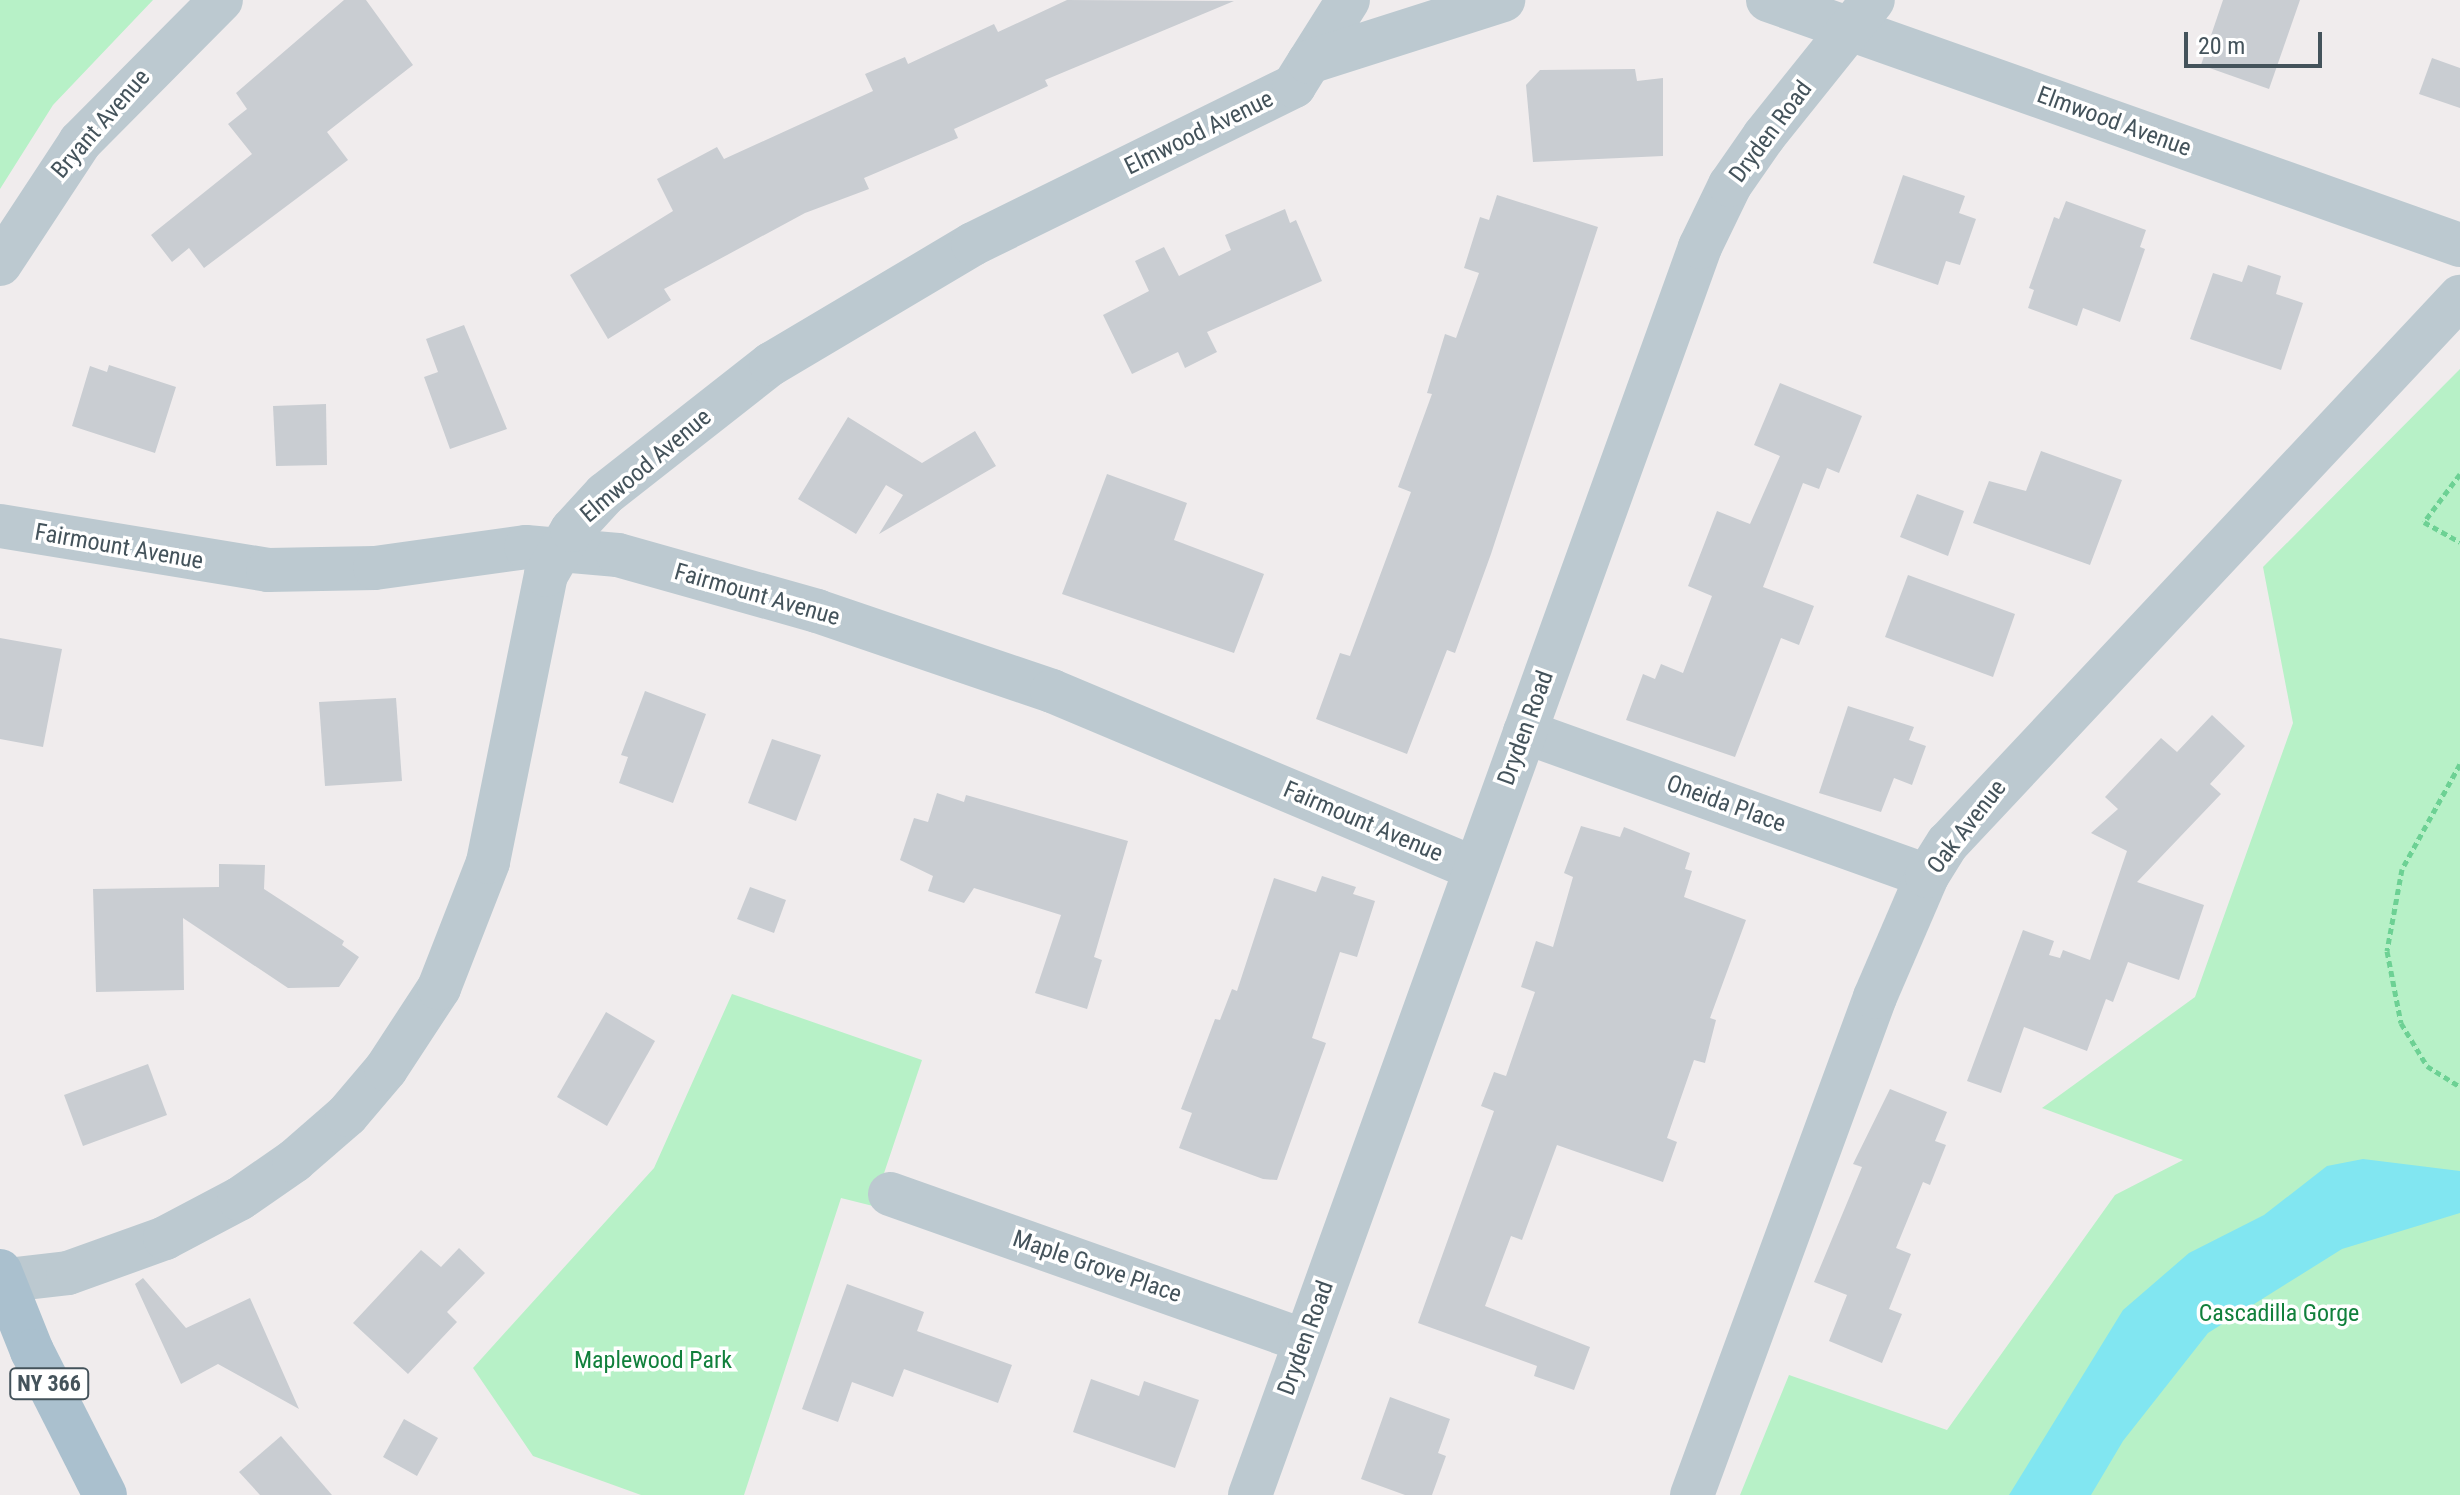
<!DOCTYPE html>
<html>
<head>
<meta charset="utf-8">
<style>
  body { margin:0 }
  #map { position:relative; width:2460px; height:1495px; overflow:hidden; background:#f0eced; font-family:"Roboto Condensed",sans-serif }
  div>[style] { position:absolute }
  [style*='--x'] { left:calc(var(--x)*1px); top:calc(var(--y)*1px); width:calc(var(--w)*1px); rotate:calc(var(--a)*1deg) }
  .green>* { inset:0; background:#b7f1c7 }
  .water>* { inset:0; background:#81e6f1 }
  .building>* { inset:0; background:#c9cdd2 }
  .path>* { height:5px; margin-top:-2.5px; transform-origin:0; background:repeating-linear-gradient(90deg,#6dd194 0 6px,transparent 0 10px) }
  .minor>* { height:44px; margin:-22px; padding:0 22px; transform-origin:22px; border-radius:22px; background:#bcc9d0 }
  .tertiary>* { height:44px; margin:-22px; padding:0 22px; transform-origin:22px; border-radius:22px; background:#bcc9d0 }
  .primary>* { height:44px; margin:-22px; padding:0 22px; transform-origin:22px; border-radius:22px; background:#aac0ce }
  span { translate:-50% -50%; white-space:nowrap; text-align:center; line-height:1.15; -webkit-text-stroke:7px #fff; paint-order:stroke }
  .shield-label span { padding:2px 6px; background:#fff; border:2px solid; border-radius:6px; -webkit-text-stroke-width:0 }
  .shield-label { font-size:22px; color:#44535b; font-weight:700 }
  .street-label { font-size:24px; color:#44535b }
  .park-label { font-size:24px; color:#11803c }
  .scale { position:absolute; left:2184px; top:32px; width:138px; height:36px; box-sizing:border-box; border:4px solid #44535b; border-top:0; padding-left:10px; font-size:24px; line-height:28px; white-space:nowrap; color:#44535b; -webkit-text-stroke:6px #fff; paint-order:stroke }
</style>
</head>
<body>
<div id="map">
  <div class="green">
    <i style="clip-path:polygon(0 0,153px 0,53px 105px,0 189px)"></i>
    <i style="clip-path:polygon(2460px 369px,2460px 1495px,1740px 1495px,1789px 1375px,1947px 1430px,2115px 1195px,2183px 1160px,2042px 1108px,2195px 997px,2293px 723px,2263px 567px)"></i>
    <i style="clip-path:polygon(732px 994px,922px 1060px,873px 1206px,841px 1198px,744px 1495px,641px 1495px,533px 1456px,473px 1368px,654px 1168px)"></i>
  </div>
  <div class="water">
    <i style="clip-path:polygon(2363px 1159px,2460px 1171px,2460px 1213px,2342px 1249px,2208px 1333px,2123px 1441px,2091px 1495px,2009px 1495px,2123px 1310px,2189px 1253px,2264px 1215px,2327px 1166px)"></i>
  </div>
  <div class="building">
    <i style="clip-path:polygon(344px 0,366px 0,413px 65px,327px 132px,348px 160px,204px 268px,189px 248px,172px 262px,151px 235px,252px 154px,228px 124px,247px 109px,236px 93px)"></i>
    <i style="clip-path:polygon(1067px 0,1234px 1px,1045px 80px,1048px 86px,954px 129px,958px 138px,864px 178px,869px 189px,805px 213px,664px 289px,671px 300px,608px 339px,570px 275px,673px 211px,657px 179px,717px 147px,724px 159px,873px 91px,865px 74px,905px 57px,908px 64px,994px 24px,998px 32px)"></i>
    <i style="clip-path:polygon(2223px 0,2300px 0,2269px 89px,2201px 65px)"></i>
    <i style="clip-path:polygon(2432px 58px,2460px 68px,2460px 108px,2419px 94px)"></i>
    <i style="clip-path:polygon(1635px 69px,1637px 81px,1663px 78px,1663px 156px,1533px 162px,1526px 85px,1540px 70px)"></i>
    <i style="clip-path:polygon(1903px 175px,1965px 196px,1959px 213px,1976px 219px,1960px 265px,1946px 261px,1938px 285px,1873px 263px)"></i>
    <i style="clip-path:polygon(1497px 195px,1598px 227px,1491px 554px,1455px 653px,1447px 650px,1407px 754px,1316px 719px,1340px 653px,1350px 656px,1411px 492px,1398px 487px,1432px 394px,1427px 393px,1445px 334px,1456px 338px,1479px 273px,1464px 268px,1480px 217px,1489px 220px)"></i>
    <i style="clip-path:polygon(2066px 201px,2146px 230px,2140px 247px,2145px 249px,2120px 322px,2083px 308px,2077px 326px,2028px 308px,2034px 290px,2029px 288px,2054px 217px,2059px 219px)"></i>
    <i style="clip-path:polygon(1285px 209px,1290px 223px,1296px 220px,1322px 281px,1207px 332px,1217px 352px,1185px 368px,1178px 352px,1132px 374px,1103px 315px,1149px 291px,1135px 261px,1164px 247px,1179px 276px,1231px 250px,1225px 235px)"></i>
    <i style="clip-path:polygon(2248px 265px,2281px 276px,2276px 294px,2303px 303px,2281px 370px,2190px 339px,2213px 273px,2242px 282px)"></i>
    <i style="clip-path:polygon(464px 325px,507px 429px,450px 449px,424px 377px,438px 372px,426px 339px)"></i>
    <i style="clip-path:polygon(109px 365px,176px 387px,155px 453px,72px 426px,90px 366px,107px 372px)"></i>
    <i style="clip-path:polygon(1780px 383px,1862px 416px,1839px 473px,1827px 468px,1819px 489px,1803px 483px,1763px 587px,1814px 606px,1799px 645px,1781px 638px,1735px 757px,1626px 720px,1643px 674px,1655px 679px,1661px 664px,1683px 673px,1712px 596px,1688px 586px,1717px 511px,1750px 524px,1780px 456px,1754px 445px)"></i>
    <i style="clip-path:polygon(326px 404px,327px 465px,276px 466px,273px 406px)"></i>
    <i style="clip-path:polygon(848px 417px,922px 463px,975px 431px,996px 466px,879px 534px,903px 495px,886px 485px,856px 534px,798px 499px)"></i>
    <i style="clip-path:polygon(2041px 451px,2122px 480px,2090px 565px,1973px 523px,1989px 481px,2026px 491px)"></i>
    <i style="clip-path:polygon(1107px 474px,1187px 503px,1174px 540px,1264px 574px,1234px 653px,1062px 594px)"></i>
    <i style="clip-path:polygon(1917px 494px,1964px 511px,1948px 556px,1900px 537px)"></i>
    <i style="clip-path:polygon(1908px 575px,2015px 614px,1993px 677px,1885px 637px)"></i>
    <i style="clip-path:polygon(0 638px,62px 649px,43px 747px,0 739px)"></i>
    <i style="clip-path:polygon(645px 691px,706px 714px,673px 803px,619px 783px,628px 757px,621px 755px)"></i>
    <i style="clip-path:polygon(396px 698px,402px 781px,325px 786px,319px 702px)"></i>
    <i style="clip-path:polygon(1848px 706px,1914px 727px,1909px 740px,1926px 746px,1912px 785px,1894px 778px,1881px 812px,1819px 793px)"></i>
    <i style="clip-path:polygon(2212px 715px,2245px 746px,2210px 784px,2221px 794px,2137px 882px,2204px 905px,2179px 980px,2128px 962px,2113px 1002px,2106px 999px,2087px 1051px,2024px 1027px,2001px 1093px,1967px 1081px,2023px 930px,2054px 941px,2049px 955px,2060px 958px,2063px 950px,2090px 960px,2127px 851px,2091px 833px,2118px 809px,2105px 797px,2161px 738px,2177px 752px)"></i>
    <i style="clip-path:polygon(772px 739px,821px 755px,796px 821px,748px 803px)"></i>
    <i style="clip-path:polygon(937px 793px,964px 802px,966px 795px,1128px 841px,1094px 957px,1102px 960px,1087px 1009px,1035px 993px,1061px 915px,974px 888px,964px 903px,928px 891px,933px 876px,900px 860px,914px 818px,928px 822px)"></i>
    <i style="clip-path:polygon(1581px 826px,1620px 837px,1624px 827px,1690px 853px,1685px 869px,1692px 871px,1684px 897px,1746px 920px,1710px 1018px,1716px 1020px,1705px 1063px,1694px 1060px,1667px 1138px,1677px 1142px,1663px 1182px,1557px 1145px,1522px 1240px,1511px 1236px,1485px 1306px,1590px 1347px,1574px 1390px,1534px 1376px,1537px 1366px,1418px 1323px,1494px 1111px,1481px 1106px,1494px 1072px,1506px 1076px,1535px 992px,1521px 987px,1536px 941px,1553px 947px,1573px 877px,1564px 873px)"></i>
    <i style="clip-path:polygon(219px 864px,265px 865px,264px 889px,344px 941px,342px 945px,359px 957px,339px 987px,288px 988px,183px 918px,184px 990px,96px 992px,93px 889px,219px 887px)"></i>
    <i style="clip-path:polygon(1322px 876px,1356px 887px,1353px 894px,1375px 901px,1357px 957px,1340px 952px,1312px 1038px,1326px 1043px,1277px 1180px,1263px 1179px,1179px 1148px,1192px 1113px,1181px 1109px,1215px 1019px,1220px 1020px,1232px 989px,1237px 991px,1274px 878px,1316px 892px)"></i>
    <i style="clip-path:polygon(750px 887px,786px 900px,774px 933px,737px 919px)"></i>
    <i style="clip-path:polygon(606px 1012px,655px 1041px,607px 1126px,557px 1097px)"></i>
    <i style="clip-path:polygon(148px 1064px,167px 1115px,83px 1146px,64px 1095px)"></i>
    <i style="clip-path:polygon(1890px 1089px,1947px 1112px,1935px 1141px,1946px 1145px,1930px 1185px,1923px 1182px,1896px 1248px,1911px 1254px,1889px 1309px,1902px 1314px,1882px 1363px,1829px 1341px,1847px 1295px,1814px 1282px,1862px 1167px,1853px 1164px)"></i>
    <i style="clip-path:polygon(459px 1248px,485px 1273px,447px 1312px,457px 1322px,408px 1374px,353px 1323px,421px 1250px,441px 1267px)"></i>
    <i style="clip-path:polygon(143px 1278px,186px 1328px,250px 1298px,299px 1409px,218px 1364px,181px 1384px,135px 1284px)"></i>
    <i style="clip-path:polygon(847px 1284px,924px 1312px,917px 1331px,1012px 1365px,998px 1403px,904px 1369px,893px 1397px,852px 1382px,838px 1422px,802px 1409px)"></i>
    <i style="clip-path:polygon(1091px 1379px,1139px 1396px,1144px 1381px,1199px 1400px,1175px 1468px,1073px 1432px)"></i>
    <i style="clip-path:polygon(1390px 1397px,1450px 1419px,1438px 1453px,1446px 1456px,1432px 1495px,1405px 1495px,1361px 1479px)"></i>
    <i style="clip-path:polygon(404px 1419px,438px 1438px,417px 1476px,383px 1457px)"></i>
    <i style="clip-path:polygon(281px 1436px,332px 1495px,260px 1495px,239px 1472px)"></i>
  </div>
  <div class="path">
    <i style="--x:2460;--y:474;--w:60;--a:126.9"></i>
    <i style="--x:2424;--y:522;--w:41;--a:29.1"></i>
    <i style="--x:2460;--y:764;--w:120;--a:118.9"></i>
    <i style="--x:2402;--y:869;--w:83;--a:100.4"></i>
    <i style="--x:2387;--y:951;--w:73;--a:79"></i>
    <i style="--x:2401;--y:1023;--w:50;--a:58.8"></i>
    <i style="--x:2427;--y:1066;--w:39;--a:32"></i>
  </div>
  <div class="minor">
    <i style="--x:1768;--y:0;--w:734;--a:19.5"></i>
    <i style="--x:1309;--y:62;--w:73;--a:-57.8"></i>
    <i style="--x:0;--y:264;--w:146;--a:-56.7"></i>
    <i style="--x:80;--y:142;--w:200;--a:-45.2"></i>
    <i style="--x:0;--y:526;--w:272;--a:9.3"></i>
    <i style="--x:268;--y:570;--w:107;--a:-1.1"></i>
    <i style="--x:375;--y:568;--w:152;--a:-7.9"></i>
    <i style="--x:526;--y:547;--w:92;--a:5"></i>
    <i style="--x:618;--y:555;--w:207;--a:15.7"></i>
    <i style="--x:817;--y:611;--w:248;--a:18.8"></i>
    <i style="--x:1052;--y:691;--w:459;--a:22.8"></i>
    <i style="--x:1525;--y:732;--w:427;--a:19.7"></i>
    <i style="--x:890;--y:1194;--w:440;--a:19.5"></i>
    <i style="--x:0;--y:1281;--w:68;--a:-6.7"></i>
    <i style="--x:68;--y:1273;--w:103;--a:-19.8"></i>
    <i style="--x:165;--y:1238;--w:84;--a:-27.8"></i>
    <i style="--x:239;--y:1199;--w:67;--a:-34.6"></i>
    <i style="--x:294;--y:1161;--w:70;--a:-41"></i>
    <i style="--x:347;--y:1115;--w:60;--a:-49.7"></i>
    <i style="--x:386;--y:1069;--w:97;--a:-56.8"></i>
    <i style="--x:439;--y:988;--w:135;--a:-68.7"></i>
    <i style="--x:488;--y:862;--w:293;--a:-78.6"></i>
    <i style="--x:546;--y:575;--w:52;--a:-60"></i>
    <i style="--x:572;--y:530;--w:49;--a:-47.5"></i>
    <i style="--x:605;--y:494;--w:211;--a:-38.1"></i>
    <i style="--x:771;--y:364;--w:235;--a:-30.7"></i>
    <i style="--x:973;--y:244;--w:358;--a:-26.2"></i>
    <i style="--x:1294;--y:86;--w:28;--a:-58"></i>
    <i style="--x:1309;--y:62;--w:204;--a:-17.7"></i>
    <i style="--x:1692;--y:1495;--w:531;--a:-69.82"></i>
    <i style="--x:1875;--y:997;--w:132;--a:-66.7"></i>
    <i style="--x:1927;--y:876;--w:39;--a:-58"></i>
    <i style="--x:1948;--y:843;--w:749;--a:-46.84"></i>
  </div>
  <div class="tertiary">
    <i style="--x:1250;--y:1495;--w:1327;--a:-70.17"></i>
    <i style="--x:1700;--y:247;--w:69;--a:-64.2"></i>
    <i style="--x:1730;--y:185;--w:60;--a:-55.2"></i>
    <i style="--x:1764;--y:136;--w:174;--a:-51.3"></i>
  </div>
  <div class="primary">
    <i style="--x:0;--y:1271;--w:86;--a:68.2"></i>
    <i style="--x:32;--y:1351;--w:161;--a:63.1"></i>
  </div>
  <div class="shield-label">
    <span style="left:49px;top:1384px">NY 366</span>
  </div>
  <div class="street-label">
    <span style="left:2114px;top:122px;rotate:20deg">Elmwood Avenue</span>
    <span style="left:101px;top:124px;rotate:-49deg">Bryant Avenue</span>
    <span style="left:1771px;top:132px;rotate:-53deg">Dryden Road</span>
    <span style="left:1199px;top:133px;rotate:-26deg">Elmwood Avenue</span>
    <span style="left:646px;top:466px;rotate:-40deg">Elmwood Avenue</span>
    <span style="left:119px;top:547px;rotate:10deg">Fairmount Avenue</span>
    <span style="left:757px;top:595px;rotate:16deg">Fairmount Avenue</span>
    <span style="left:1526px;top:728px;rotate:-70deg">Dryden Road</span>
    <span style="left:1726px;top:804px;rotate:20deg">Oneida Place</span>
    <span style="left:1363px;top:822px;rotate:23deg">Fairmount Avenue</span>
    <span style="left:1967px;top:827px;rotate:-52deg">Oak Avenue</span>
    <span style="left:1097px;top:1267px;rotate:19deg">Maple Grove Place</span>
    <span style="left:1306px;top:1338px;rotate:-70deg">Dryden Road</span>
  </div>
  <div class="park-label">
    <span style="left:2279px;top:1314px">Cascadilla Gorge</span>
    <span style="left:653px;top:1361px">Maplewood Park</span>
  </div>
  <div class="scale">20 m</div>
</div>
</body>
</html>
